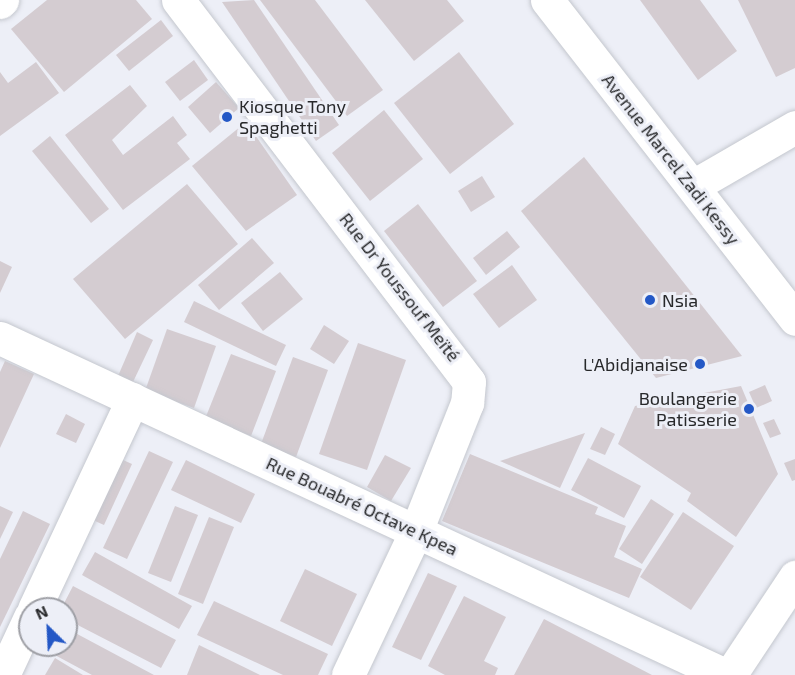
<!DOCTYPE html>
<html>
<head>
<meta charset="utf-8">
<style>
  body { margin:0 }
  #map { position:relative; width:795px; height:675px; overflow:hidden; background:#edeff7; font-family:"Exo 2",sans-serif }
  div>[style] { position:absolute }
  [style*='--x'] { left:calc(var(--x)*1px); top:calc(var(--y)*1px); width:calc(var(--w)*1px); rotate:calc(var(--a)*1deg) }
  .building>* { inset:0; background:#d4ccd1 }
  .roads { filter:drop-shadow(0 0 2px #c4c7ce) drop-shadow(0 0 2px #c4c7ce) }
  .minor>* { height:33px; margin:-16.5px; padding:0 16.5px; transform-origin:16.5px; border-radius:16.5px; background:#fff }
  .dots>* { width:16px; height:16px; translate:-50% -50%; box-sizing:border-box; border:3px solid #edeff7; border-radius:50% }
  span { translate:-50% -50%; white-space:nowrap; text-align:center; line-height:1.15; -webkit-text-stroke:6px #edeff7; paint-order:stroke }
  .poi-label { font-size:18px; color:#27282a }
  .left { translate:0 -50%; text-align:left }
  .right { translate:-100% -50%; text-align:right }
  .street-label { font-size:18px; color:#27282a }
  .north { position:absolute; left:18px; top:597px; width:60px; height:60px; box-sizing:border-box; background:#edeff7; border:2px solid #9e9fa5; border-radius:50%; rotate:336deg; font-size:16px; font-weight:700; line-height:24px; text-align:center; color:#27282a }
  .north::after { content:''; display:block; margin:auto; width:21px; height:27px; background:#2458c6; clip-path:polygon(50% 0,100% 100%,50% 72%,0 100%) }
</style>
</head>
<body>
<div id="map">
  <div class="building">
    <i style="clip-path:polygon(47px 0,136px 0,152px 19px,64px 92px,11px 29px)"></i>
    <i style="clip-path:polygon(254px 0,339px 125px,316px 141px,222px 2px)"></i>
    <i style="clip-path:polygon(260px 0,315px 0,383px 90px,347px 116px)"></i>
    <i style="clip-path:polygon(365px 0,447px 0,464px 21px,414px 61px)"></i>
    <i style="clip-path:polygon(640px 0,700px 0,737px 51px,698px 80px)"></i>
    <i style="clip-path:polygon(738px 0,795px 0,795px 68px,776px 77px)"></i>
    <i style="clip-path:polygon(161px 20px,173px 36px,129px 71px,116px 55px)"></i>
    <i style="clip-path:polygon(459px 52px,514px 124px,450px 174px,394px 103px)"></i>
    <i style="clip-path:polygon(194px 60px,208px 80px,180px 101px,165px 82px)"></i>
    <i style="clip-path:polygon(36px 62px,59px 93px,0 136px,0 72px,8px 83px)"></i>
    <i style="clip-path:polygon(216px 82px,239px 108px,210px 133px,188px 107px)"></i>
    <i style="clip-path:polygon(130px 85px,147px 106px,112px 140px,123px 155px,173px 116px,187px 135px,177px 143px,190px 159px,123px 210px,65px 135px)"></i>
    <i style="clip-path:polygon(384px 110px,423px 159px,370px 201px,332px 153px)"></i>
    <i style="clip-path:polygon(246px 122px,297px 195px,246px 231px,192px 166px)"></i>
    <i style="clip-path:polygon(50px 136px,109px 209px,91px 223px,32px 151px)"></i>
    <i style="clip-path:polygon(584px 157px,742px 356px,656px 378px,521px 211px)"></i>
    <i style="clip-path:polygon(482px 176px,495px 197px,471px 212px,458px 191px)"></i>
    <i style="clip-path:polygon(187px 184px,238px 244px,125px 339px,73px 279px)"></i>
    <i style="clip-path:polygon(418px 204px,477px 281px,443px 307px,384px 231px)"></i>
    <i style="clip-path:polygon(507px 231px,520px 247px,486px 275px,473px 258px)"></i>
    <i style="clip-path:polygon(252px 238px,274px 263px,219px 310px,198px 285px)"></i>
    <i style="clip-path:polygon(0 261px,12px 267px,0 293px)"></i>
    <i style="clip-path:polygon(512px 265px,537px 300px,499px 328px,473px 294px)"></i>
    <i style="clip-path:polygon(280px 272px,303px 299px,263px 331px,241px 303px)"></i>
    <i style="clip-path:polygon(194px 301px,286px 345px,276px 366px,184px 322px)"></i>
    <i style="clip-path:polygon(324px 325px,349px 341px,334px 364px,310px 349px)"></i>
    <i style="clip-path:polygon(167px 329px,216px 346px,194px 408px,145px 391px)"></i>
    <i style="clip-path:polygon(137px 332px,153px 340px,133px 382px,118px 376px)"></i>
    <i style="clip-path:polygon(358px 343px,406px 360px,367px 470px,319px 454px)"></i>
    <i style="clip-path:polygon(231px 354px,276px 371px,251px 436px,205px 419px)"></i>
    <i style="clip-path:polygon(293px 357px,328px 370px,296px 457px,261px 444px)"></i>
    <i style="clip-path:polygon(5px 361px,34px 374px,0 448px,0 372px)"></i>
    <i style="clip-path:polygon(765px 385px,772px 401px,756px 408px,749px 392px)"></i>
    <i style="clip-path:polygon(741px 386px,778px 474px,736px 537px,687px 501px,691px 493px,618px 444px,635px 406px)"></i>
    <i style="clip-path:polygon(66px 414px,85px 424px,76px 443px,56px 434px)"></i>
    <i style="clip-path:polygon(774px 419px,781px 434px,770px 438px,763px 423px)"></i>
    <i style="clip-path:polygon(601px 427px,615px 434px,605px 455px,590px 449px)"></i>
    <i style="clip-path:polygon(585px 433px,560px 488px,500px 461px)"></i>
    <i style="clip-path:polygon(149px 451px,173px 462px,127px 559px,103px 548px)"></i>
    <i style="clip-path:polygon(470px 454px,598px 507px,595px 514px,626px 526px,614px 557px,642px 569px,629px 598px,442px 521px)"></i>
    <i style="clip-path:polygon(112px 455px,132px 464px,104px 525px,84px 516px)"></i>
    <i style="clip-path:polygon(385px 455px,411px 468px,391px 501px,367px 487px)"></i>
    <i style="clip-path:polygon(588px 458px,641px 486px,624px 518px,571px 490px)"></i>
    <i style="clip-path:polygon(795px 459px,795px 480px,792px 481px,784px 463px)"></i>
    <i style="clip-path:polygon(186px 460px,255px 494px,241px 523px,171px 490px)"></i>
    <i style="clip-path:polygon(651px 499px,674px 514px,642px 564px,619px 549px)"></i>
    <i style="clip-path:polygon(0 506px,13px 512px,0 539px)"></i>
    <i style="clip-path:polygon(175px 506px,198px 515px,171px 582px,148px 573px)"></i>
    <i style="clip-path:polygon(23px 511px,50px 524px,0 627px,0 559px)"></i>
    <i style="clip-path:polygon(683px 512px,734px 546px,691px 610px,640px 577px)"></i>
    <i style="clip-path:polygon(209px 517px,234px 527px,203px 604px,178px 594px)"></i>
    <i style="clip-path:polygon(95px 552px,192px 606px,179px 629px,82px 575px)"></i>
    <i style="clip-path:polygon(305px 569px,357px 594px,332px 646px,280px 621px)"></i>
    <i style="clip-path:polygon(428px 573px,457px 586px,421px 660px,392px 647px)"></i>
    <i style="clip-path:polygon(73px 586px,176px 640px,161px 668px,66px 619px,66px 609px,61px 609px)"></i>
    <i style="clip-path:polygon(464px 596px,506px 617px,484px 661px,498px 668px,495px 675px,445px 675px,428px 666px)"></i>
    <i style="clip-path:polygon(214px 601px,328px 654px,318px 675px,283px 675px,197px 635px)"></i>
    <i style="clip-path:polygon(544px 619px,652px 675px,514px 675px)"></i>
    <i style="clip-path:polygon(66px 628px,154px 675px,92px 675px,40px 647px,66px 645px)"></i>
    <i style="clip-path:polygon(199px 645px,260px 675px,187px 675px)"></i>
    <i style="clip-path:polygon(55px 658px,83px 675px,45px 675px)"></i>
  </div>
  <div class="roads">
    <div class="minor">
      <i style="--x:178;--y:0;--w:480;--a:52.7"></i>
      <i style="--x:469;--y:382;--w:21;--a:95"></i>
      <i style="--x:467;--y:403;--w:138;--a:111.7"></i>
      <i style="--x:416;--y:531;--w:159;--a:115.3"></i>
      <i style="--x:547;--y:0;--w:404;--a:52.1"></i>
      <i style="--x:0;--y:2;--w:3;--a:-45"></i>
      <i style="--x:693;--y:186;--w:118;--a:-30"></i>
      <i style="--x:0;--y:338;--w:799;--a:24.93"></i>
      <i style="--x:34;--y:609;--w:232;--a:-64.8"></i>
      <i style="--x:3;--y:675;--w:64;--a:-65"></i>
      <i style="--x:730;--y:675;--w:118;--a:-56.4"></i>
    </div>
  </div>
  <div class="dots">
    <i style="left:227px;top:117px;background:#2458c6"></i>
    <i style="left:650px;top:300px;background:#2458c6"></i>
    <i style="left:700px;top:364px;background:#2458c6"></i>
    <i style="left:749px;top:409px;background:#2458c6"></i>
  </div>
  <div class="poi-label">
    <span class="left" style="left:239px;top:117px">Kiosque Tony<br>Spaghetti</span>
    <span class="left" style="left:662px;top:300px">Nsia</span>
    <span class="right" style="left:688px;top:364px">L'Abidjanaise</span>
    <span class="right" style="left:737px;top:409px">Boulangerie<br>Patisserie</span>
  </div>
  <div class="street-label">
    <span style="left:671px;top:159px;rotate:52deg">Avenue Marcel Zadi Kessy</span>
    <span style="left:400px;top:287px;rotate:52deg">Rue Dr Youssouf Meïté</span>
    <span style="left:362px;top:506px;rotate:25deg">Rue Bouabré Octave Kpea</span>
  </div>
  <div class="north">N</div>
</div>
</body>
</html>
